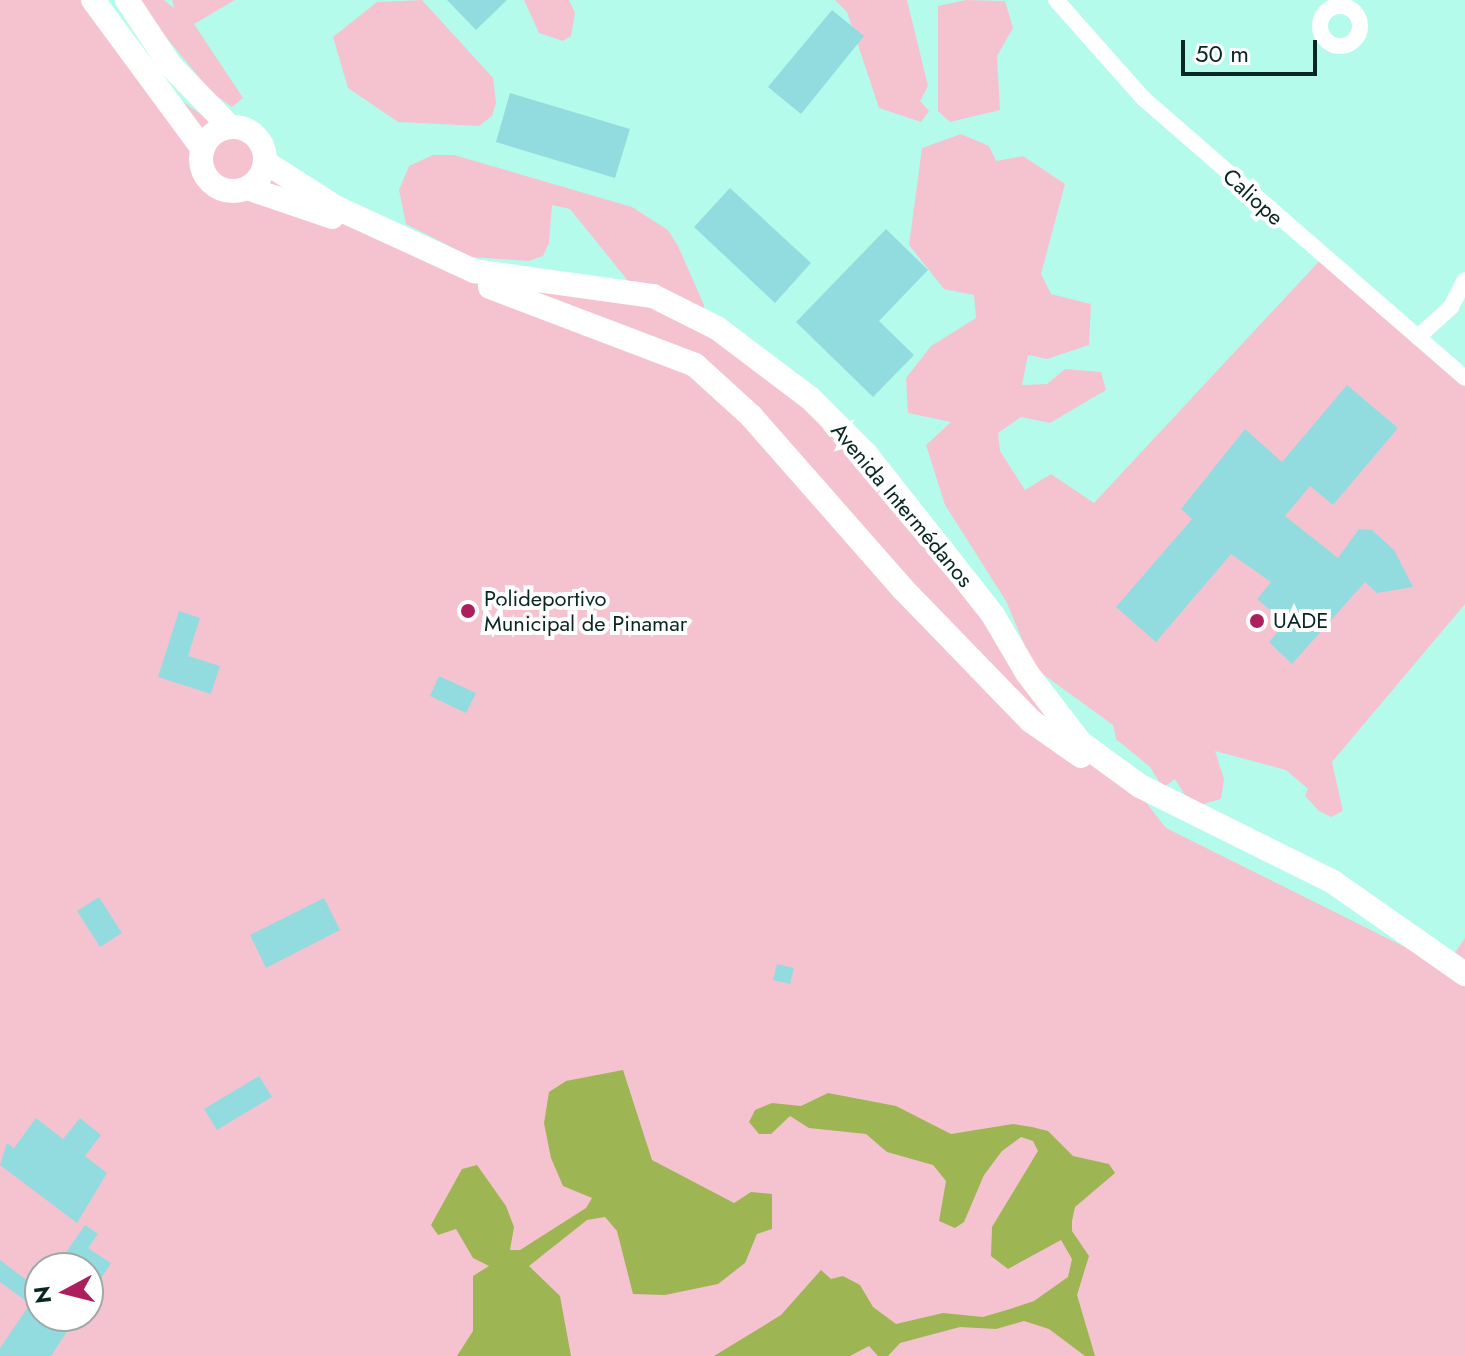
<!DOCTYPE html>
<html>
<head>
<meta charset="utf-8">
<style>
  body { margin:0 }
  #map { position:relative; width:1465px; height:1356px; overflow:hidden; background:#b4fbec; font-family:Jost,sans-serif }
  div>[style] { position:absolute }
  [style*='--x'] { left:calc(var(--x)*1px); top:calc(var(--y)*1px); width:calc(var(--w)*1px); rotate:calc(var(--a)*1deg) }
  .green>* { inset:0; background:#f5c3d0 }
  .water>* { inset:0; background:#9eb553 }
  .building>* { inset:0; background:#92dce0 }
  .minor>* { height:16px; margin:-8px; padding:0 8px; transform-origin:8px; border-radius:8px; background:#fff }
  .minor>.ring { margin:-8px; padding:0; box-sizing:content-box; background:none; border:16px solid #fff; border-radius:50% }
  .secondary>* { height:24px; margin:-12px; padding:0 12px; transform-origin:12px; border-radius:12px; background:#fff }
  .secondary>.ring { margin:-12px; padding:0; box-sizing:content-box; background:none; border:24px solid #fff; border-radius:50% }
  .dots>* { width:22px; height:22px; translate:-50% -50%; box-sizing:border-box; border:4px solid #fff; border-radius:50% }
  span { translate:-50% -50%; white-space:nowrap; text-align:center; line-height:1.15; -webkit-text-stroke:8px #fff; paint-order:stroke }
  .street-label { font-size:22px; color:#092722 }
  .poi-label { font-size:22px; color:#092722 }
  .left { translate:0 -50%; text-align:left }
  .north { position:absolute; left:24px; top:1252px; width:80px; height:80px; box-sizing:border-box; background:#fff; border:2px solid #9da9a7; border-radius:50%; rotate:263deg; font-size:22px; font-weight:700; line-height:32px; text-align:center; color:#092722 }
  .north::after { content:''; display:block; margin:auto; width:28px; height:36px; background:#ac1f5d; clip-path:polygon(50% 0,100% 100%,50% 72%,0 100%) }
  .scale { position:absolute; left:1181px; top:40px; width:136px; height:36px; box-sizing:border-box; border:4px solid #092722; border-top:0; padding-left:10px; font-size:24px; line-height:28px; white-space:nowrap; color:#092722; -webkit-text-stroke:6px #fff; paint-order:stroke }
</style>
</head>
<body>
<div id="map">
  <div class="green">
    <i style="clip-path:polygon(evenodd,0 0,93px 0,146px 75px,221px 129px,251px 132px,264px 150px,265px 162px,456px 270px,637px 292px,570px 209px,552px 205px,549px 243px,543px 256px,528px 261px,471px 257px,406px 224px,399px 190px,409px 166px,433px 155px,454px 155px,632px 207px,668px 230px,678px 246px,704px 305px,704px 317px,810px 398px,1032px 663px,1006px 601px,945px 505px,926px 445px,951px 422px,908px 413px,906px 378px,931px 346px,976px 318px,974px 295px,944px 289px,909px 245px,922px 148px,961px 134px,989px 146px,996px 161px,1023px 156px,1065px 184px,1041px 274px,1051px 294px,1091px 304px,1089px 345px,1047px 359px,1028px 355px,1022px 385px,1047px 384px,1065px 369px,1101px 372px,1106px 390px,1050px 423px,1021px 417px,998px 433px,1000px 451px,1025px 490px,1051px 474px,1094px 503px,1323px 257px,1465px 379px,1465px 604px,1332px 762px,1343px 811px,1331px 817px,1319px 811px,1305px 796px,1308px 789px,1286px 770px,1215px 751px,1224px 779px,1221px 799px,1192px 807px,1175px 779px,1163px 788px,1150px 767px,1116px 739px,1113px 725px,1037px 670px,1074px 752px,1137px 791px,1166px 828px,1445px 967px,1465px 938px,1465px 1356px,0 1356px,0 0,40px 1268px,88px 1268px,88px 1316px,40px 1316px,40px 1268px)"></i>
    <i style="clip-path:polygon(136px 0,164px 0,174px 8px,172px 0,235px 0,194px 24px,243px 98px,232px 107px,210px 91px)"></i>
    <i style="clip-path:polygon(422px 0,493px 78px,496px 103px,492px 116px,479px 126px,398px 122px,348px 88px,333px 37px,377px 2px)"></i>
    <i style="clip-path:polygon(524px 0,569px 0,575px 13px,571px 36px,563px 41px,539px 33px)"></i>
    <i style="clip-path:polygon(835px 0,907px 0,928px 86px,920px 101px,929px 111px,921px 122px,879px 108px,847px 12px)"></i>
    <i style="clip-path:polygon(966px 0,1005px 1px,1013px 28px,997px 56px,1000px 110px,950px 122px,938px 111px,938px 6px)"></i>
  </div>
  <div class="water">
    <i style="clip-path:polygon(623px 1070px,652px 1160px,734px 1203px,751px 1192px,772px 1194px,772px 1229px,757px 1234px,745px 1263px,718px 1284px,665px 1295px,633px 1294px,617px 1231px,605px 1217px,587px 1220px,529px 1266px,560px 1296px,571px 1356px,457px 1356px,473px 1331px,473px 1276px,489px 1266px,473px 1258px,456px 1229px,438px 1235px,431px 1225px,462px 1169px,477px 1165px,506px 1206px,514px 1227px,510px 1250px,520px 1250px,586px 1208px,592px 1198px,563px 1186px,551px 1158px,544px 1123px,549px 1092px,566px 1081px)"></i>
    <i style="clip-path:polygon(828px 1093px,896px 1106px,951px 1134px,1013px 1124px,1032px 1127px,1048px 1131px,1073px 1156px,1109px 1164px,1115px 1173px,1075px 1207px,1072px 1221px,1072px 1231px,1089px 1256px,1077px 1295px,1095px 1356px,1085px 1356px,1049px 1329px,1024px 1321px,996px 1329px,960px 1327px,900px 1343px,888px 1356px,878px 1356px,869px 1346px,850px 1356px,714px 1356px,781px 1315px,821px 1270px,831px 1279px,843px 1276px,860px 1285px,873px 1307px,896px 1324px,943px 1313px,983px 1317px,1010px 1309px,1034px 1301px,1068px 1277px,1072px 1259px,1061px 1240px,1008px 1269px,991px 1256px,992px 1227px,1038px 1151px,1033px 1141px,1021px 1137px,1002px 1151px,984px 1175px,964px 1222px,955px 1228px,939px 1221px,946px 1181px,933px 1165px,887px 1152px,866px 1134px,809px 1128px,790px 1116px,771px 1134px,759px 1134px,749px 1122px,755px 1110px,772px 1103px,801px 1106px)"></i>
  </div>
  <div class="building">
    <i style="clip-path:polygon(447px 0,507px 0,476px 30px)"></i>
    <i style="clip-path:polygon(832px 10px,864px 36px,801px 114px,768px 87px)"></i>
    <i style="clip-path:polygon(510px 93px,630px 129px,615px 178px,496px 142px)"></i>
    <i style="clip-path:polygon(730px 188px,811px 263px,775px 303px,694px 227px)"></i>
    <i style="clip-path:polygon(886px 229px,928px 270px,879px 321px,914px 355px,873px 397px,796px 322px)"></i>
    <i style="clip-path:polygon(1347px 385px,1398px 428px,1333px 505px,1310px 486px,1285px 516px,1338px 558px,1359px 529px,1372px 530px,1394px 550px,1413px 587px,1377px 593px,1365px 582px,1292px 664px,1269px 642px,1285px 623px,1257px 599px,1271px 582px,1231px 554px,1156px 642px,1116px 607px,1192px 519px,1181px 509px,1245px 429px,1282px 462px)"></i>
    <i style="clip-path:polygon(179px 611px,200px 618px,188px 656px,220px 666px,211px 694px,158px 677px)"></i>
    <i style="clip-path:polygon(439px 676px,476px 693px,466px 713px,430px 696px)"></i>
    <i style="clip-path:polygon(99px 897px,122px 933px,100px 947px,77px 911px)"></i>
    <i style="clip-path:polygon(324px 898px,340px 930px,266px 968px,250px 935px)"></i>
    <i style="clip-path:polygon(777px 964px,794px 968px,790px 984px,773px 980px)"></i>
    <i style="clip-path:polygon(259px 1076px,272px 1097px,217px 1130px,204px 1109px)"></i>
    <i style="clip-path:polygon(36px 1118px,63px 1139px,80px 1118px,101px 1135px,85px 1156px,107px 1173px,77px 1223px,0 1165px,7px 1143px,14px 1148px)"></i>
    <i style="clip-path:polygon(85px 1225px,98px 1234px,88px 1248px,111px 1263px,88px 1299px,88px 1268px,55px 1268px)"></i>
    <i style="clip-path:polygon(0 1260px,40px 1290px,40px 1316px,77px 1316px,51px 1356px,0 1356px,0 1348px,30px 1304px,0 1282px)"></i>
  </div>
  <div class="minor">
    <i style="--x:1056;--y:0;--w:132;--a:48.4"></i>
    <i style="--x:1144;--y:99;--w:425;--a:41"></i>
    <i class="ring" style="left:1320px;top:6px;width:24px;height:24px"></i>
    <i style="--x:1418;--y:337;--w:45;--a:-42.3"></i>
    <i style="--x:1451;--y:307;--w:30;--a:-63"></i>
  </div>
  <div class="secondary">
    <i style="--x:93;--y:0;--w:185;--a:53.6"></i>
    <i style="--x:127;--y:0;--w:78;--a:56.5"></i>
    <i style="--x:170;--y:65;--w:86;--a:45.9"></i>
    <i class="ring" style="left:201px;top:127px;width:40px;height:40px"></i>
    <i style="--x:265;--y:162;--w:85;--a:32.6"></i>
    <i style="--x:337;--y:208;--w:151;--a:24.7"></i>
    <i style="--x:474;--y:271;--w:181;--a:8"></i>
    <i style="--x:653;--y:296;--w:72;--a:26.6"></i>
    <i style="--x:717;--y:328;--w:116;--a:37"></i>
    <i style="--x:810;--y:398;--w:79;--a:45"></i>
    <i style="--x:866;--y:454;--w:205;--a:51.7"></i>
    <i style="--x:993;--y:615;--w:67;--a:59.6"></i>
    <i style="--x:1027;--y:673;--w:88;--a:52.4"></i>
    <i style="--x:1081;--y:743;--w:73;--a:36.1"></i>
    <i style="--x:1140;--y:786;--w:216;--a:26.4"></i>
    <i style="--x:1333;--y:882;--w:161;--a:34.9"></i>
    <i style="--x:247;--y:188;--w:90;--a:18.8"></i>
    <i style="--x:490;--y:287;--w:219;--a:20.8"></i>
    <i style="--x:695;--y:365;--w:76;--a:42.3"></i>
    <i style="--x:751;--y:416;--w:230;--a:48.7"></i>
    <i style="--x:903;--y:589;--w:184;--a:45.9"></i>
    <i style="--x:1031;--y:721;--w:61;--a:35"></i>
  </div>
  <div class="dots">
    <i style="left:468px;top:611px;background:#ac1f5d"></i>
    <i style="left:1257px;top:621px;background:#ac1f5d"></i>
  </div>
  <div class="street-label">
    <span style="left:1253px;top:197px;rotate:42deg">Caliope</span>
    <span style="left:902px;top:505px;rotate:50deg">Avenida Intermédanos</span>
  </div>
  <div class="poi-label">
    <span class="left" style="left:484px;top:611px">Polideportivo<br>Municipal de Pinamar</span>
    <span class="left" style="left:1273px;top:621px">UADE</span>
  </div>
  <div class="north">N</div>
  <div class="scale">50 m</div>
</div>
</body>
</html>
